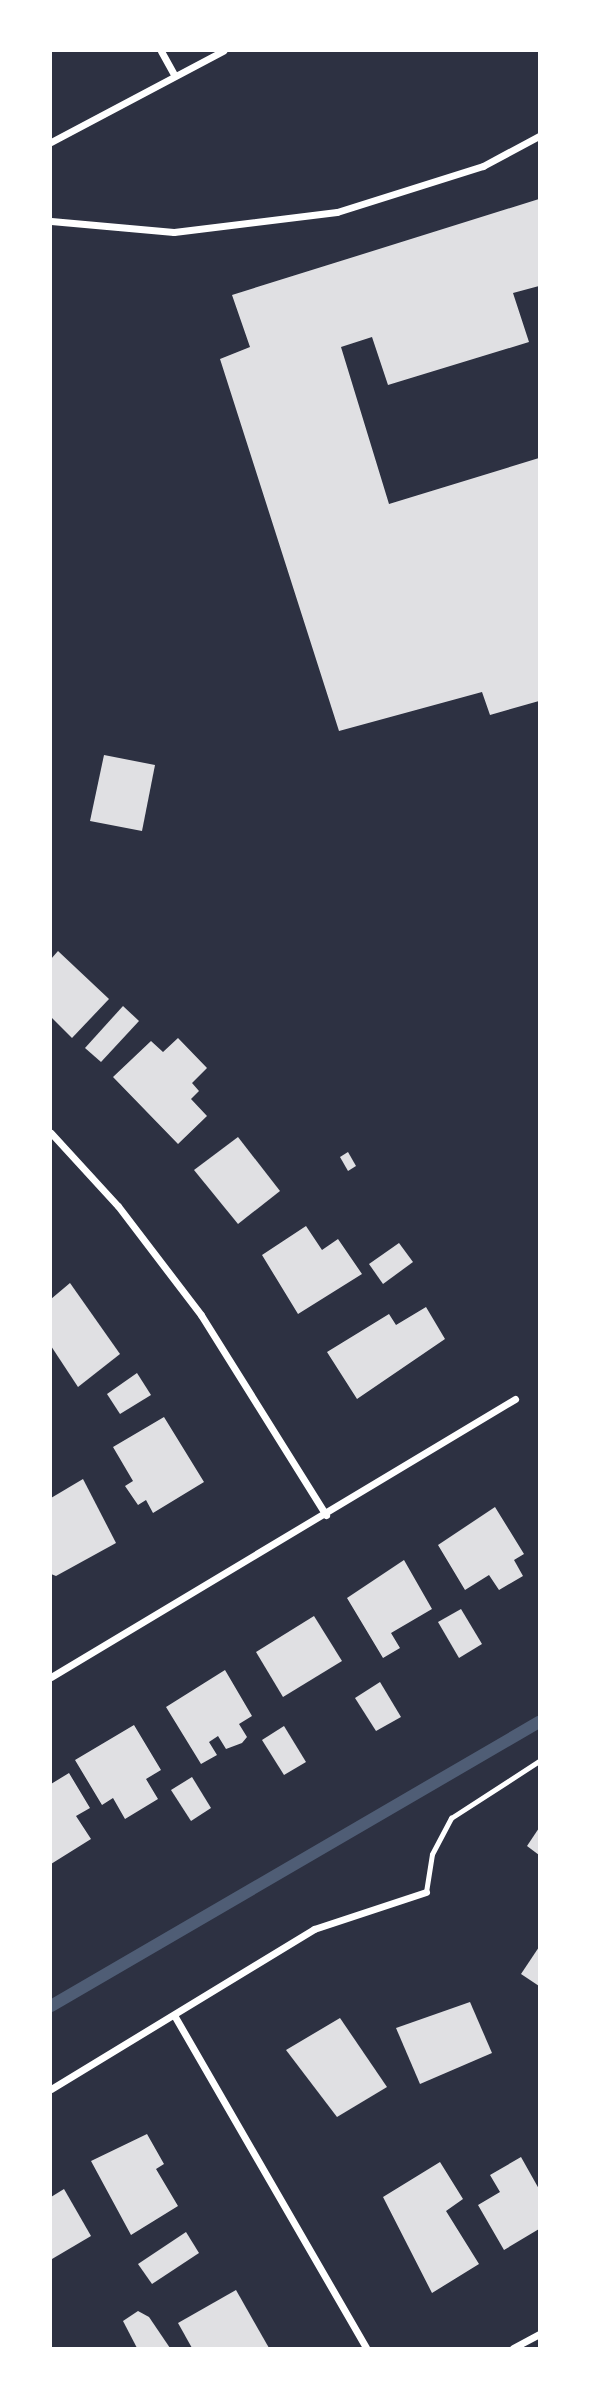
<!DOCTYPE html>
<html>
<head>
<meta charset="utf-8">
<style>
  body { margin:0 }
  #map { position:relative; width:590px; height:2399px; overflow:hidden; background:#2d3142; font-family:Roboto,sans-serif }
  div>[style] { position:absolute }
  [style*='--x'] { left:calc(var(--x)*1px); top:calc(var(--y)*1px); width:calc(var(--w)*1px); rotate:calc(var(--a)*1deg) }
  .stream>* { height:12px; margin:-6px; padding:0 6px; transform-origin:6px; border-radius:6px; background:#4f5d75 }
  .building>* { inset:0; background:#e0e0e3 }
  .service>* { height:5px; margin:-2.5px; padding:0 2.5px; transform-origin:2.5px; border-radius:2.5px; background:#fff }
  .minor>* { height:7px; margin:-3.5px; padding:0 3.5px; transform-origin:3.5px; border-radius:3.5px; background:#fff }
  span { translate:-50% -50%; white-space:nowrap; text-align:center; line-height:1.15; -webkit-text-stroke:5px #fff; paint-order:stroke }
  .frame { position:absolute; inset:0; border:52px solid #fff; pointer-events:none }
</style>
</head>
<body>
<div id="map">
  <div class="stream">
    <i style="--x:51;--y:2006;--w:565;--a:-30.2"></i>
  </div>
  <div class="building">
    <i style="clip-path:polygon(539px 199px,539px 286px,513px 293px,529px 342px,388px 385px,372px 337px,341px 347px,389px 504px,539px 458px,539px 701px,490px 715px,482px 692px,339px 731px,220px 359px,250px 347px,232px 295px)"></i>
    <i style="clip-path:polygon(104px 755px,155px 765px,142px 831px,90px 821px)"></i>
    <i style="clip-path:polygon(58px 951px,109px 999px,72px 1038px,51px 1017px,51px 959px)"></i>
    <i style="clip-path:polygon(123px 1006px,139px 1021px,101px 1062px,85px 1048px)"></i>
    <i style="clip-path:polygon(178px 1038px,207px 1068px,192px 1083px,199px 1091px,191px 1099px,207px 1116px,178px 1144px,113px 1077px,151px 1041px,163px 1052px)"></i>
    <i style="clip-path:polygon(238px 1137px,280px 1191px,238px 1224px,194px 1170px)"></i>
    <i style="clip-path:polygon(348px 1152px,356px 1166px,348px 1171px,340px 1157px)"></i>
    <i style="clip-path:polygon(306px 1226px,322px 1250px,338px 1239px,362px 1274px,298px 1314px,262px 1255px)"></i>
    <i style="clip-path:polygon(399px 1243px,413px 1262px,383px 1284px,369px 1264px)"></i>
    <i style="clip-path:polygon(70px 1283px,120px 1354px,78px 1387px,51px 1346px,51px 1299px)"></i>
    <i style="clip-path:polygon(426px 1307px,445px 1339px,357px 1399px,327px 1352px,389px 1314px,396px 1325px)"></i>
    <i style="clip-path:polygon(137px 1373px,151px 1395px,120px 1414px,107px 1394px)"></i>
    <i style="clip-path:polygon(164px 1417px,204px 1482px,153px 1513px,146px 1500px,138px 1505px,125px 1486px,133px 1481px,113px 1447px)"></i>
    <i style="clip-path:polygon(83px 1479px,116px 1543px,56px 1576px,51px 1574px,51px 1498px)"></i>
    <i style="clip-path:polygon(495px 1507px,524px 1554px,514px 1560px,523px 1576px,499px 1590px,489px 1575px,465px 1590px,438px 1545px)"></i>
    <i style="clip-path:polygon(404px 1560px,432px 1609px,391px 1633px,400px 1648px,383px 1658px,347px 1598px)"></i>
    <i style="clip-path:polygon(461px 1609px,482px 1644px,459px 1658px,438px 1622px)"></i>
    <i style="clip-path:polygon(314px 1616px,342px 1661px,283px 1697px,256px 1652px)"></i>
    <i style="clip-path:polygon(225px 1670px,252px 1716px,239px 1724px,247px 1737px,242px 1743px,226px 1749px,218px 1736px,209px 1742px,217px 1755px,201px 1764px,166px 1707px)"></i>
    <i style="clip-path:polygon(380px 1682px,401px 1717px,376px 1731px,355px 1698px)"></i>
    <i style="clip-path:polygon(134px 1725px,161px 1770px,146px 1779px,158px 1799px,125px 1819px,113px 1798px,102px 1805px,75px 1760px)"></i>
    <i style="clip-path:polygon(284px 1726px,306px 1762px,284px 1775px,262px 1740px)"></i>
    <i style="clip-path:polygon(69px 1773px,90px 1808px,76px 1816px,91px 1839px,51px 1864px,51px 1784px)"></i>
    <i style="clip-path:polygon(192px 1777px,211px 1808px,191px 1821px,171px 1790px)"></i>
    <i style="clip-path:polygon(539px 1828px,539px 1855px,527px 1846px)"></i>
    <i style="clip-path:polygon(539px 1947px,539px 1986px,521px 1974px)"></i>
    <i style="clip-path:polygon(470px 2002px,492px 2053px,420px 2084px,396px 2028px)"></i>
    <i style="clip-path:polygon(340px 2018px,387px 2087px,337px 2117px,286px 2050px)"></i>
    <i style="clip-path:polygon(147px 2134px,164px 2164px,156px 2169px,178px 2206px,131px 2235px,91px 2161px)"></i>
    <i style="clip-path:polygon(521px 2157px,539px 2189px,539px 2229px,504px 2250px,478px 2205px,500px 2192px,490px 2175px)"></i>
    <i style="clip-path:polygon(440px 2162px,463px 2199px,446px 2211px,479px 2264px,432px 2293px,383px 2197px)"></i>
    <i style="clip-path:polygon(64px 2189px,91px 2236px,52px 2259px,51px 2197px)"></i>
    <i style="clip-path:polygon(186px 2232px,199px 2253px,152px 2284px,138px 2264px)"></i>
    <i style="clip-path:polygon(236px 2290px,269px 2348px,192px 2348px,178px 2323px)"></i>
    <i style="clip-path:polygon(138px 2311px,149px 2317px,170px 2348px,137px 2348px,123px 2321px)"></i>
  </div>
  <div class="service">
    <i style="--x:426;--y:1892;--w:38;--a:-81"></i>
    <i style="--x:432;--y:1854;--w:41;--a:-62.2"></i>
    <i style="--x:451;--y:1818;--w:105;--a:-32.9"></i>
  </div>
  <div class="minor">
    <i style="--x:161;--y:51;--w:26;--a:61"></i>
    <i style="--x:51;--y:142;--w:195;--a:-27.9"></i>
    <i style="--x:51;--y:221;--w:123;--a:5.1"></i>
    <i style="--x:174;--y:232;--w:164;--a:-7"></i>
    <i style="--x:337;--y:212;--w:153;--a:-17.5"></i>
    <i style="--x:483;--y:166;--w:64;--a:-28.2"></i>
    <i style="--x:51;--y:1133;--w:99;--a:47.5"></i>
    <i style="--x:118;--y:1206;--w:137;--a:52.7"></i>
    <i style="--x:201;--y:1315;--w:236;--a:58"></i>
    <i style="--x:51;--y:1677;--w:541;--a:-30.93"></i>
    <i style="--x:174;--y:2015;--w:384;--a:60"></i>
    <i style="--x:51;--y:2089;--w:308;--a:-31.3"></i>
    <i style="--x:314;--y:1929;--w:118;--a:-18.3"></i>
    <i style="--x:513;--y:2348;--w:30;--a:-28"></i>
  </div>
  <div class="frame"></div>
</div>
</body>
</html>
